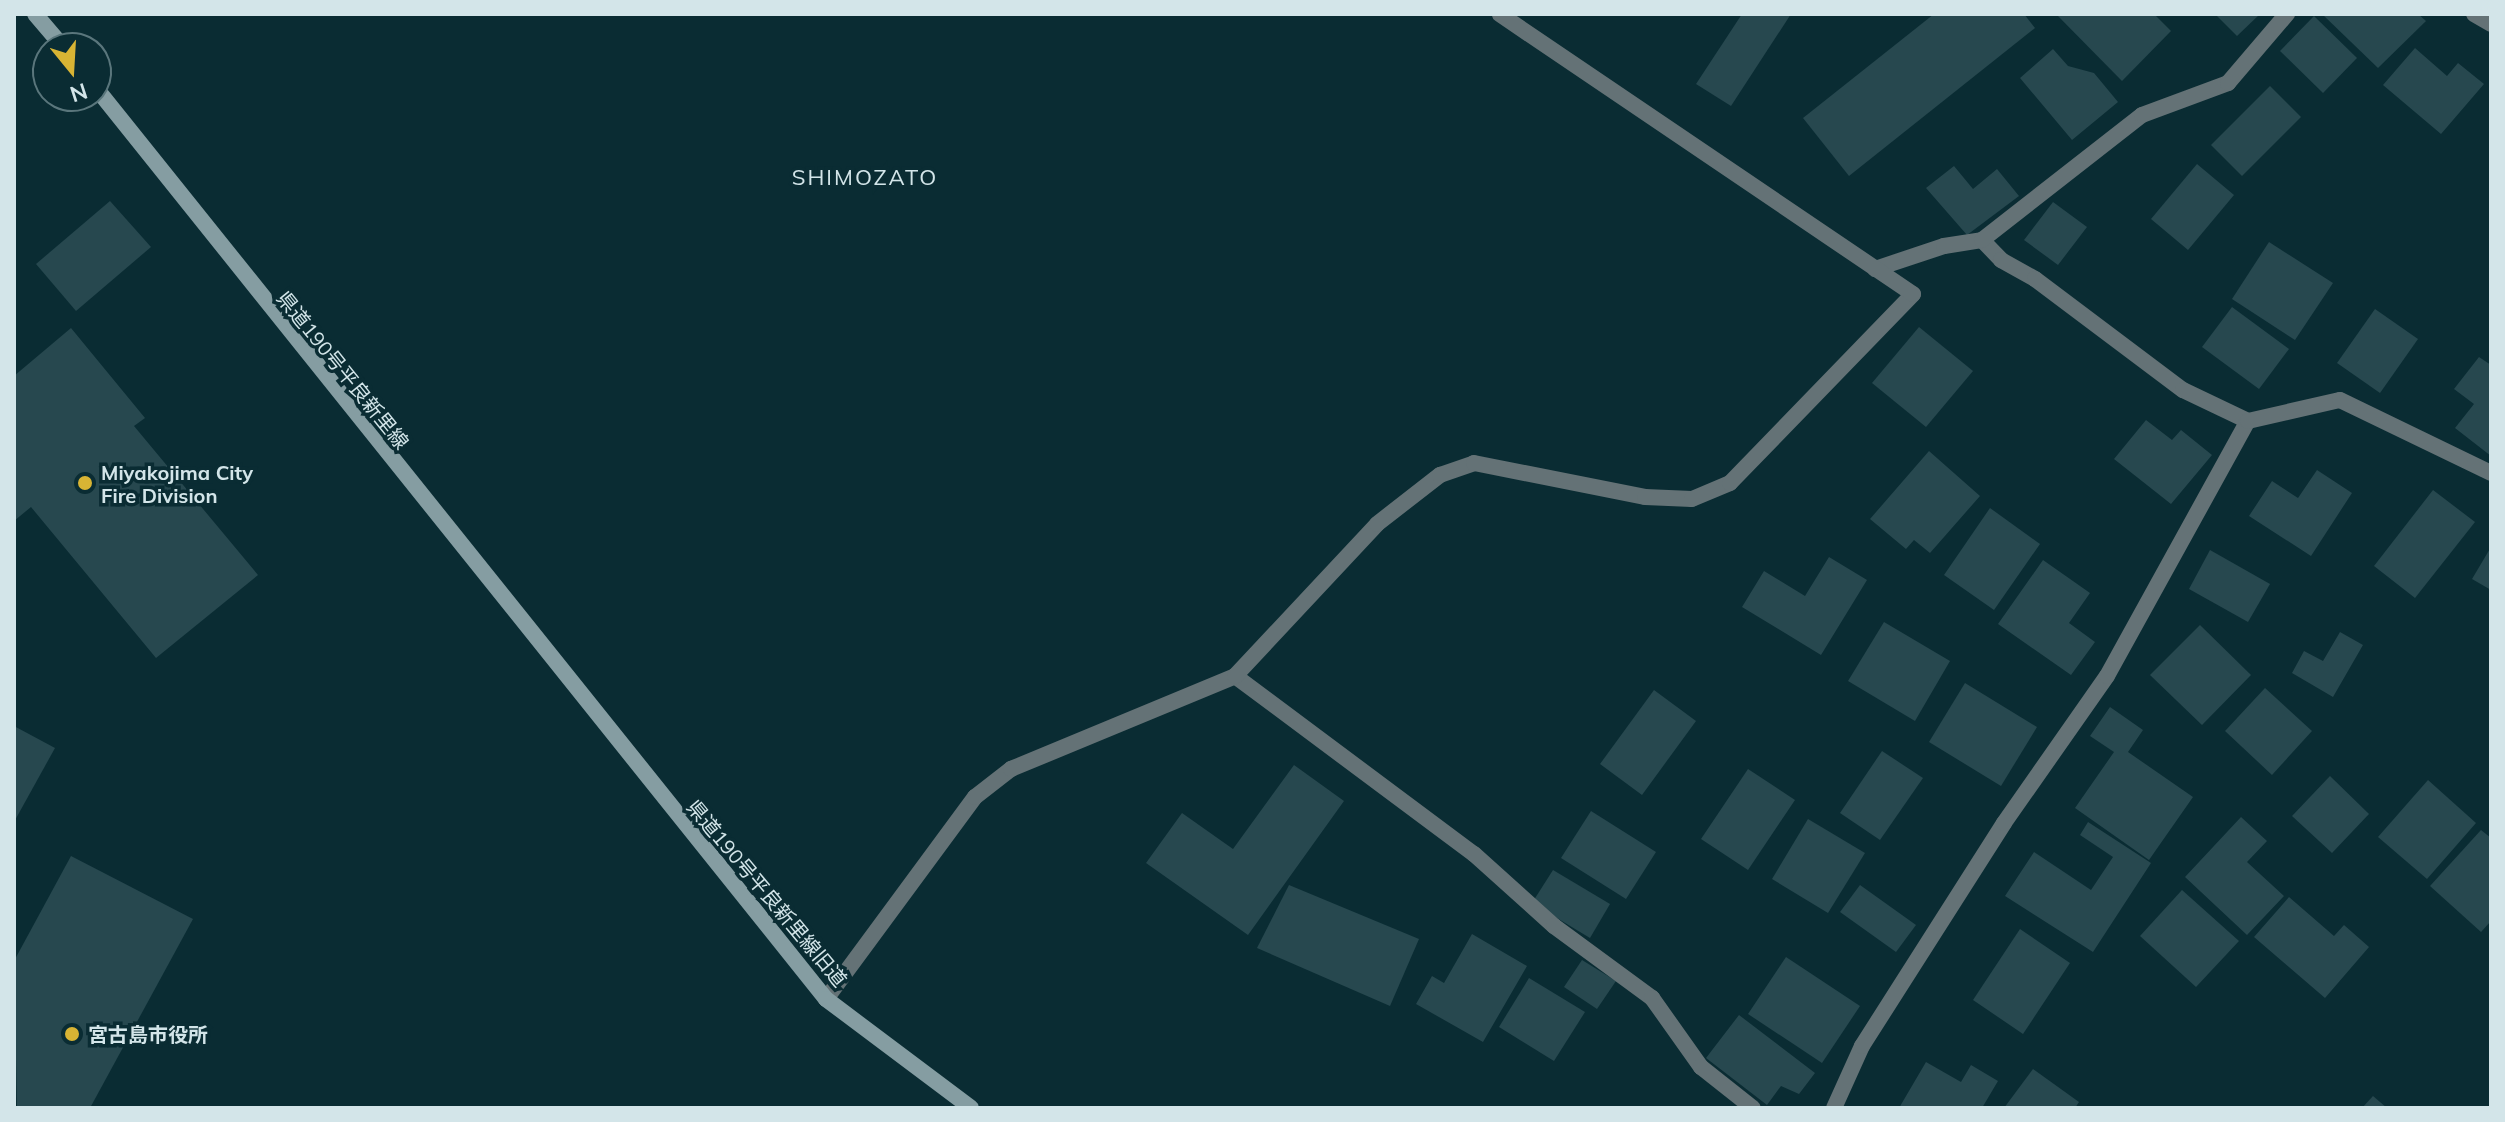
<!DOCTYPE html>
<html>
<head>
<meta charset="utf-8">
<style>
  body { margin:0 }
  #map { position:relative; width:2505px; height:1122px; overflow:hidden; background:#0a2c33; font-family:Mulish,"Noto Sans JP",sans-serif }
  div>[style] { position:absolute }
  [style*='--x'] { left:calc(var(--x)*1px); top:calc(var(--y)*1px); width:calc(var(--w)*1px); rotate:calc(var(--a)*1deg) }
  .building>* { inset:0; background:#27484f }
  .street>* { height:16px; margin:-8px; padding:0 8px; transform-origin:8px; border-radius:8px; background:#647276 }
  .secondary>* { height:16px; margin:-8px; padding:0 8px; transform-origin:8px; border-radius:8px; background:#859da2 }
  .dots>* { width:22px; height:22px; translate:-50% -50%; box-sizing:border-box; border:4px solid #0a2c33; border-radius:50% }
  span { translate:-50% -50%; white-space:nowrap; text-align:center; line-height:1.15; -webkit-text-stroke:7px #0a2c33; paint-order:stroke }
  .street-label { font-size:20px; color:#d3e5e9 }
  .poi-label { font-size:20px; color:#d3e5e9; font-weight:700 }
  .left { translate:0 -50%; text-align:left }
  .neighbourhood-label { font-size:22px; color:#d3e5e9; letter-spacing:2px }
  .frame { position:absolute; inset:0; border:16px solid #d3e5e9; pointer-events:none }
  .north { position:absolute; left:32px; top:32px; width:80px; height:80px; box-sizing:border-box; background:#0a2c33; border:2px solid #5a767c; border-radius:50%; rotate:162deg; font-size:22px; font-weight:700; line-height:32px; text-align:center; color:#d3e5e9 }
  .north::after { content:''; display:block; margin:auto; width:28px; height:36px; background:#d8b434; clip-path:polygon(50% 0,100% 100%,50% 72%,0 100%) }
</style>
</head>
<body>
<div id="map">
  <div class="building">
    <i style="clip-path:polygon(1742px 14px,1791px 14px,1731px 106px,1696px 84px)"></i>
    <i style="clip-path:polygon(1934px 14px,2024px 14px,2035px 28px,1849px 176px,1803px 118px)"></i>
    <i style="clip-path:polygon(2056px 14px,2154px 14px,2171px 31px,2122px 81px)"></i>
    <i style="clip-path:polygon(2215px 14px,2260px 14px,2237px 36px)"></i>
    <i style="clip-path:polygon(2322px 14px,2418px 14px,2426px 21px,2378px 68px)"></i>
    <i style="clip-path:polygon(2314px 16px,2357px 58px,2323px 93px,2280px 51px)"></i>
    <i style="clip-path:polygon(2415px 48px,2447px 76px,2458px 63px,2484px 84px,2441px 134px,2383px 85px)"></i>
    <i style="clip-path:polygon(2053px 49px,2068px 66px,2094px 73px,2118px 102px,2072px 140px,2020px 78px)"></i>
    <i style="clip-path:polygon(2270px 86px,2301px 117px,2242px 176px,2211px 145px)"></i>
    <i style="clip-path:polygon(2197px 164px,2234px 195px,2188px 250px,2151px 219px)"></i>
    <i style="clip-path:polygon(1954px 166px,1973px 189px,1997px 169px,2019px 196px,1967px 235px,1926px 188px)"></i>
    <i style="clip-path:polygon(110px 201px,151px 247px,76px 311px,36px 264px)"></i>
    <i style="clip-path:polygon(2053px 202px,2087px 227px,2058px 265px,2024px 240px)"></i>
    <i style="clip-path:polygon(2269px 242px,2333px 283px,2295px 340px,2232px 299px)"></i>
    <i style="clip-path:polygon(2232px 307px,2289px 349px,2259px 389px,2202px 347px)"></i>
    <i style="clip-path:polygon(2375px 309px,2418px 339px,2380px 393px,2337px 363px)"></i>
    <i style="clip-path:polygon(1919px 327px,1973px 371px,1926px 427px,1872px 383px)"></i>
    <i style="clip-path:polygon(71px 328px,145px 418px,134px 426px,258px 575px,156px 658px,31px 507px,14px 521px,14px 376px)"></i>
    <i style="clip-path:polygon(2479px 357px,2491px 365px,2491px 456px,2455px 428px,2474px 404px,2454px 389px)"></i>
    <i style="clip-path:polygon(2146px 420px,2172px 440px,2181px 430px,2212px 455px,2171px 504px,2114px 459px)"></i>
    <i style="clip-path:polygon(1929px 451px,1980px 496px,1930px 553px,1914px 540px,1906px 549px,1870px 519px)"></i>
    <i style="clip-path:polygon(2317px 470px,2352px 493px,2311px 556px,2249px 516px,2272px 481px,2298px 498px)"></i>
    <i style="clip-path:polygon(2433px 490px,2475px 522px,2415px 598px,2374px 566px)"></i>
    <i style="clip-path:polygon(1990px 508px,2040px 544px,1994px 610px,1944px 575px)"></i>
    <i style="clip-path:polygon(2491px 547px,2491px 590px,2472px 579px)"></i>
    <i style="clip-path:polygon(2210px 550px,2270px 584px,2248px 622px,2189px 589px)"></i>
    <i style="clip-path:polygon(1829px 557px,1867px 580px,1821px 655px,1742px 607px,1764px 571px,1805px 596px)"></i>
    <i style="clip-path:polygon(2043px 560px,2090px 593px,2069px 623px,2095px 642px,2071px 675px,1998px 624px)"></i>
    <i style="clip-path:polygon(1884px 622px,1950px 661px,1915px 721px,1848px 681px)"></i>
    <i style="clip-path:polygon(2200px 625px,2251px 675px,2202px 725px,2150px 675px)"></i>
    <i style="clip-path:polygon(2340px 632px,2363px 645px,2333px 697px,2292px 673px,2304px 651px,2323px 661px)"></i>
    <i style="clip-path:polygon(1965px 683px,2037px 727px,2001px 786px,1929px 742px)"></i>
    <i style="clip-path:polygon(2265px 688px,2312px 731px,2272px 775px,2225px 731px)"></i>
    <i style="clip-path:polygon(1654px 690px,1696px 721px,1642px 795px,1600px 764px)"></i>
    <i style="clip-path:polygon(2110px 707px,2143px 730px,2128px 752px,2193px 797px,2149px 860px,2075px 808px,2114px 752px,2090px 736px)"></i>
    <i style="clip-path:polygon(14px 726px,55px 748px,14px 822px)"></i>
    <i style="clip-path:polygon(1882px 751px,1923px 778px,1880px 840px,1840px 813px)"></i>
    <i style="clip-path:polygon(1294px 765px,1344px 801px,1248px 935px,1146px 863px,1182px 813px,1233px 849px)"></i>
    <i style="clip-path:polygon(1748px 769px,1795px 800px,1748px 870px,1701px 839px)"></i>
    <i style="clip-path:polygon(2330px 776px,2369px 814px,2332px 853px,2292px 816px)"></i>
    <i style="clip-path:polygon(2428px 780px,2476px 823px,2427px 879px,2378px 837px)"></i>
    <i style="clip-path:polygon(1591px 811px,1656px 852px,1626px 899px,1561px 858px)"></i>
    <i style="clip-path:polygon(2241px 817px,2267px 841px,2247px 862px,2284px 896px,2247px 935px,2185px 877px)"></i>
    <i style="clip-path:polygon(1808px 819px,1865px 853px,1828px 913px,1772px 879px)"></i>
    <i style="clip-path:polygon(2088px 822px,2151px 863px,2093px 952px,2005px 896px,2034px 852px,2091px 890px,2113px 857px,2080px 835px)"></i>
    <i style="clip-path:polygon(2481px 830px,2491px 838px,2491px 921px,2481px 932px,2430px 886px)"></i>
    <i style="clip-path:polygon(71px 856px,193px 919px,90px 1108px,17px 1108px,14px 961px)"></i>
    <i style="clip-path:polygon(1553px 870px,1610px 904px,1590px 938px,1532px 903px)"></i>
    <i style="clip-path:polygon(1289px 885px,1419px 939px,1390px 1006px,1257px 948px)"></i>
    <i style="clip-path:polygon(1860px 885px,1916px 925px,1896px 952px,1840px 912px)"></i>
    <i style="clip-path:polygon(2182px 890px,2239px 941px,2196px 987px,2140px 936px)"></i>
    <i style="clip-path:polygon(2289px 897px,2334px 936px,2344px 925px,2369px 947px,2325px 998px,2254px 937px)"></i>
    <i style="clip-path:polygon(2020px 929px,2070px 963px,2023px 1034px,1973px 1000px)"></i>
    <i style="clip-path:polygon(1472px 934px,1527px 966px,1483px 1042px,1416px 1004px,1432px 976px,1444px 983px)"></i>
    <i style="clip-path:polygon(1786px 957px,1860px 1006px,1822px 1063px,1748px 1014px)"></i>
    <i style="clip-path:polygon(1582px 960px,1616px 981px,1597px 1009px,1564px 987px)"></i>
    <i style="clip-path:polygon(1529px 978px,1585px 1012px,1554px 1061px,1499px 1027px)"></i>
    <i style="clip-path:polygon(1739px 1015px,1815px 1073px,1799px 1094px,1781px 1086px,1767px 1105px,1706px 1058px)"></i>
    <i style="clip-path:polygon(1926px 1062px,1961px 1082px,1971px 1065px,1998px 1081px,1982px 1108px,1899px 1108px)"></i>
    <i style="clip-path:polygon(2033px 1069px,2079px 1102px,2075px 1108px,2004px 1108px)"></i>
    <i style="clip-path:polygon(2373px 1096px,2387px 1108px,2362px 1108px)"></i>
  </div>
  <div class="street">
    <i style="--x:2474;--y:14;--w:20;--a:30"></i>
    <i style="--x:1982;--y:240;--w:28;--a:46"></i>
    <i style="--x:2001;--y:260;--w:39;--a:29"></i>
    <i style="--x:2035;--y:279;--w:185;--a:36.9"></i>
    <i style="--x:2183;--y:390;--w:72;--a:25.5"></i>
    <i style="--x:1875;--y:269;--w:73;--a:-18.4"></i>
    <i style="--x:1944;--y:246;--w:38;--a:-9"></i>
    <i style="--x:1982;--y:240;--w:203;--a:-38"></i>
    <i style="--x:2142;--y:115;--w:92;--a:-20.4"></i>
    <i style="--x:2228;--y:83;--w:91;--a:-49.5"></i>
    <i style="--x:1235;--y:676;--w:298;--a:36.7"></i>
    <i style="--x:1474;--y:854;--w:108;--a:42"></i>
    <i style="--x:1554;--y:926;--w:122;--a:36.3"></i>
    <i style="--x:1652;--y:998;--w:85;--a:54.6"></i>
    <i style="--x:1701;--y:1067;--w:66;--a:38.3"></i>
    <i style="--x:826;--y:999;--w:251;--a:-53.6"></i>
    <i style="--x:975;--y:797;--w:46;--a:-37.9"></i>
    <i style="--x:1011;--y:769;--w:243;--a:-22.5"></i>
    <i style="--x:1235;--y:676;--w:208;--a:-46.9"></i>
    <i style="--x:1377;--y:524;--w:80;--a:-37.9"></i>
    <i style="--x:1440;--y:475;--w:36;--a:-19"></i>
    <i style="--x:1474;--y:463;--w:174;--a:11.2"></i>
    <i style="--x:1645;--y:497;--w:47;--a:2.4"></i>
    <i style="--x:1692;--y:499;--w:41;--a:-22.8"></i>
    <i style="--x:1730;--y:483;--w:263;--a:-45.9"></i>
    <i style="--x:1913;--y:294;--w:499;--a:-145.9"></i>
    <i style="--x:1834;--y:1108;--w:68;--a:-65.7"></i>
    <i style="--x:1862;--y:1046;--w:264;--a:-57.5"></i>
    <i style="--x:2004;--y:823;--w:179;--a:-55"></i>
    <i style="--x:2107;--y:676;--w:291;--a:-61.1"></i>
    <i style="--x:2248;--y:421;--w:94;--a:-12.9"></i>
    <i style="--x:2340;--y:400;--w:168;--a:25.8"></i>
  </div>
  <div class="secondary">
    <i style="--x:35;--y:14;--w:45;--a:49.5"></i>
    <i style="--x:96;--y:88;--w:1167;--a:51.29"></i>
    <i style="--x:826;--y:999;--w:181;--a:36.9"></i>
  </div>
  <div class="dots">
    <i style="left:85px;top:483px;background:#d8b434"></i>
    <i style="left:72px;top:1034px;background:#d8b434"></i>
  </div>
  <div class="street-label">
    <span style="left:343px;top:370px;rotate:51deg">県道190号平良新里線</span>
    <span style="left:767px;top:893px;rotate:50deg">県道190号平良新里線旧道</span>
  </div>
  <div class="poi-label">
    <span class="left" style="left:101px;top:484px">Miyakojima City<br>Fire Division</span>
    <span class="left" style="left:88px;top:1034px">宮古島市役所</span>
  </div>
  <div class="neighbourhood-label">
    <span style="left:865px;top:178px">SHIMOZATO</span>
  </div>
  <div class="frame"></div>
  <div class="north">N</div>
</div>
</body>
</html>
